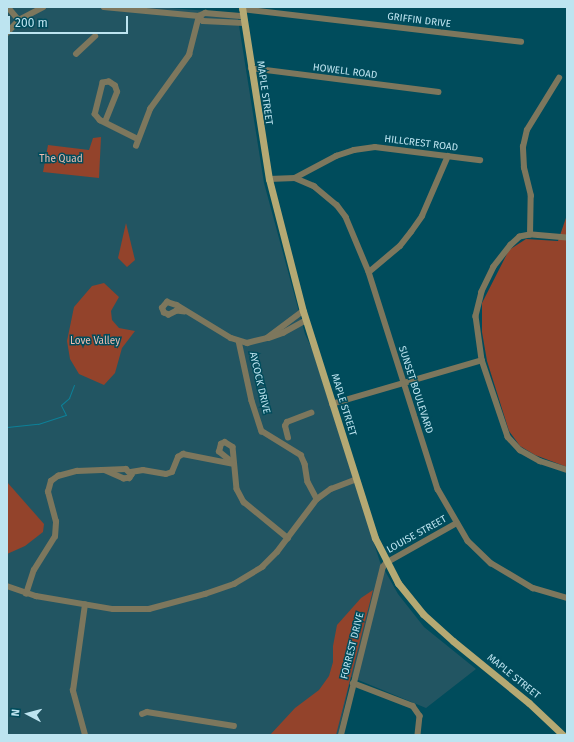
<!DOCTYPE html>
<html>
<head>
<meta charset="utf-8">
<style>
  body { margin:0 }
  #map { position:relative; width:574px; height:742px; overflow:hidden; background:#004c5c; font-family:"Fira Sans",sans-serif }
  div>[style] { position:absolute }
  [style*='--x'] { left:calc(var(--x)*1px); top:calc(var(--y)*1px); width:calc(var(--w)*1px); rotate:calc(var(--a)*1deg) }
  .built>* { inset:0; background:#225562 }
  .green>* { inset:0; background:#93432b }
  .stream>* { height:1px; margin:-0.5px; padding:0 0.5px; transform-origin:0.5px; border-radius:0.5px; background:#0d8098 }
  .minor>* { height:5.5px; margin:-2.75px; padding:0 2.75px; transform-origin:2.75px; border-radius:2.75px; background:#7d775d }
  .major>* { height:7px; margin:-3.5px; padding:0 3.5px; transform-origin:3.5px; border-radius:3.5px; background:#b5a973 }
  span { translate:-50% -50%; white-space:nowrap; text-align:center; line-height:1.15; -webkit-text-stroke:3px #004c5c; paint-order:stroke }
  .street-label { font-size:10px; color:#bde4f0 }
  .park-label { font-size:10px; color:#f0beb0 }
  .frame { position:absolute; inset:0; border:8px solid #bde4f0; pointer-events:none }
  .north { position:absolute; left:8px; top:694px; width:40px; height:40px; -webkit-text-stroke:3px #004c5c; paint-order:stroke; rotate:276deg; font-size:11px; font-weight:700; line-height:16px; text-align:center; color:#bde4f0 }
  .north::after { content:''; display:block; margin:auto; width:14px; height:18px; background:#bde4f0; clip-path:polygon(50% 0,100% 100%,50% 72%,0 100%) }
  .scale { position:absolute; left:8px; top:16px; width:120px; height:18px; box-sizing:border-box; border:2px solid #bde4f0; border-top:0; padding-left:5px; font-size:12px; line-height:14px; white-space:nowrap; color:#bde4f0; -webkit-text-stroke:3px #004c5c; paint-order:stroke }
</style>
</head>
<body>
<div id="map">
  <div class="built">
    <i style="clip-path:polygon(7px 7px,155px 7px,237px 13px,264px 183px,305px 334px,312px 349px,380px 562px,398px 594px,424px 627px,476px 669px,426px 708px,351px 677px,338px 735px,7px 735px)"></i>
  </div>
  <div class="green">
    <i style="clip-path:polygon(101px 137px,99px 178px,43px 172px,48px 145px,89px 150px,93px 138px)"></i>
    <i style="clip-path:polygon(567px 215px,567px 467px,535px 455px,520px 446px,509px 431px,487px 361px,482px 332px,482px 303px,509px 250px,526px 239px,558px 241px)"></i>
    <i style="clip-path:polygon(126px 223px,135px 260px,127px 267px,118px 258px)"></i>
    <i style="clip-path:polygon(104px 283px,119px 297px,111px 311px,112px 320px,119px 328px,135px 331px,122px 348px,115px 373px,104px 385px,79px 374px,70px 359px,67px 341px,74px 307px,92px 286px)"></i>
    <i style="clip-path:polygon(7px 482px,44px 524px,43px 532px,25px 546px,7px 554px)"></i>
    <i style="clip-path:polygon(373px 590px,336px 735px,270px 735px,295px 708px,319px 690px,329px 676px,333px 662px,333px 646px,337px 625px,361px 598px)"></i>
  </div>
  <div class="stream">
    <i style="--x:7;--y:427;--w:31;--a:-6"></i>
    <i style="--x:38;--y:424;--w:29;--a:-18"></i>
    <i style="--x:66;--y:415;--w:11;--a:-117"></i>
    <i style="--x:61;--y:405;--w:11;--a:-41"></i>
    <i style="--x:69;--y:398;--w:14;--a:-69"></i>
  </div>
  <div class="minor">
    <i style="--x:8;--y:7;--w:17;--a:50"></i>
    <i style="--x:104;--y:7;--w:95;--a:5.4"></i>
    <i style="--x:199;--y:16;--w:7;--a:-27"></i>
    <i style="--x:205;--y:13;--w:38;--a:5"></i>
    <i style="--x:242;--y:9;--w:281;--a:6.7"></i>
    <i style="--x:199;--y:16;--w:6;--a:51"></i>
    <i style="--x:203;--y:21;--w:41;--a:2.8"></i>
    <i style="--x:7;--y:33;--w:18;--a:-47"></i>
    <i style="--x:19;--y:20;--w:27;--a:-28"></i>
    <i style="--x:76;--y:54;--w:26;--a:-43"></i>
    <i style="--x:251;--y:68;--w:189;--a:7.3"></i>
    <i style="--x:105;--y:122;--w:32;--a:-68"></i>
    <i style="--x:117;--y:92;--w:6;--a:-108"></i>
    <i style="--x:115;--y:86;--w:7;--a:-146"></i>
    <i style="--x:109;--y:82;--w:6;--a:171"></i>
    <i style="--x:103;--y:83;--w:32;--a:104"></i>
    <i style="--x:95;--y:114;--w:8;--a:50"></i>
    <i style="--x:100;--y:120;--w:42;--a:26.6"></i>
    <i style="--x:136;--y:146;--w:40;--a:-69"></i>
    <i style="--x:150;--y:109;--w:67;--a:-54.2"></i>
    <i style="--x:189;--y:55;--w:40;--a:-75.6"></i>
    <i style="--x:295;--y:178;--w:47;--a:-28.2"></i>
    <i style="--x:336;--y:156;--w:19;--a:-18"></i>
    <i style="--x:354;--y:150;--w:21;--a:-8"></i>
    <i style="--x:375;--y:147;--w:106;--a:7.1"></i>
    <i style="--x:269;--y:179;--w:26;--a:-2"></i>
    <i style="--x:295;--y:178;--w:21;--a:23"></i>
    <i style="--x:314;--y:186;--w:30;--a:40"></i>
    <i style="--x:337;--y:205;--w:15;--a:53"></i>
    <i style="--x:346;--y:217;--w:60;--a:67.3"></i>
    <i style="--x:369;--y:272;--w:228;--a:72.4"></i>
    <i style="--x:438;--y:489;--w:60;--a:60"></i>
    <i style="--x:468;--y:541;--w:32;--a:44"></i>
    <i style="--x:491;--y:563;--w:49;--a:30.8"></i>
    <i style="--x:533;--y:588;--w:35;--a:16"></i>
    <i style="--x:530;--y:235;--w:39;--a:-89"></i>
    <i style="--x:531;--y:196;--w:29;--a:-104"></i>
    <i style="--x:524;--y:168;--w:21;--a:-93"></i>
    <i style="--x:523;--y:147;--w:17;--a:-77"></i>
    <i style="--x:527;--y:130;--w:61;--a:-58.4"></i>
    <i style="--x:567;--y:238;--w:37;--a:-175"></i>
    <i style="--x:530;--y:235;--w:10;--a:169"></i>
    <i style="--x:520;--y:237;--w:12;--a:138"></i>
    <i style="--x:511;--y:245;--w:28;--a:128"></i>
    <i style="--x:494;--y:267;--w:28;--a:116"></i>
    <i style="--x:482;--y:292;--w:25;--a:104"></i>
    <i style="--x:476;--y:316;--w:44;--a:82.2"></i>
    <i style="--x:482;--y:360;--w:81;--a:71.3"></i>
    <i style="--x:508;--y:437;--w:18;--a:47"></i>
    <i style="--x:520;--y:450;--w:23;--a:29"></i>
    <i style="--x:540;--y:461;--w:28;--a:18"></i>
    <i style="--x:369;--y:272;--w:40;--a:-40"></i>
    <i style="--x:400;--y:246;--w:18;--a:-52"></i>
    <i style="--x:411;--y:232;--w:19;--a:-55"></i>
    <i style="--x:422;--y:216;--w:65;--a:-66.6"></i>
    <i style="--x:185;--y:312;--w:8;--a:-173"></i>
    <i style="--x:177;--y:311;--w:9;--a:153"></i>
    <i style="--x:169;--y:315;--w:5;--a:-158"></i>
    <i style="--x:164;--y:313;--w:5;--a:-112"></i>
    <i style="--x:162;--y:308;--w:8;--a:-50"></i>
    <i style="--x:167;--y:302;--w:10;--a:17"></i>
    <i style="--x:177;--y:305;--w:63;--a:31.4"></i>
    <i style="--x:231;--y:338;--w:17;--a:17"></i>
    <i style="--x:247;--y:343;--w:21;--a:-14"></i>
    <i style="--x:267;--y:338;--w:45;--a:-36.9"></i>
    <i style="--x:269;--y:338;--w:15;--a:-20"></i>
    <i style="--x:283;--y:333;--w:26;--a:-29"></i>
    <i style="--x:239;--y:341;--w:61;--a:77.8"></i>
    <i style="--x:252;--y:401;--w:32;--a:72"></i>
    <i style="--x:262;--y:431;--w:46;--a:31.6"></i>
    <i style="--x:301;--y:455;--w:10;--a:66"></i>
    <i style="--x:305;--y:464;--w:18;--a:81"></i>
    <i style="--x:308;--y:482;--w:19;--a:62"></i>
    <i style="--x:332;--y:404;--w:156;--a:-16.3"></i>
    <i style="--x:288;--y:438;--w:12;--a:-104"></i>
    <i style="--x:285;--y:426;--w:4;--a:-63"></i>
    <i style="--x:287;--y:422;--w:26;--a:-21"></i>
    <i style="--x:234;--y:464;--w:19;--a:-141"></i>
    <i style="--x:219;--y:452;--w:8;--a:-76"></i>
    <i style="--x:221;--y:444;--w:4;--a:-27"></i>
    <i style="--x:225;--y:442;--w:9;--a:32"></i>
    <i style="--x:233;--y:447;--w:42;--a:84.6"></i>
    <i style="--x:237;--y:489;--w:15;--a:62"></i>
    <i style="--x:244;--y:502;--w:57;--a:39.3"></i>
    <i style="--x:131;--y:472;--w:12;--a:-9"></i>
    <i style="--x:143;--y:470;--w:23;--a:10"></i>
    <i style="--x:166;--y:474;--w:6;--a:-18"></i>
    <i style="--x:172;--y:472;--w:16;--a:-68"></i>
    <i style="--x:178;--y:457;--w:6;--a:-31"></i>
    <i style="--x:183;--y:454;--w:52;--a:11.1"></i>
    <i style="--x:7;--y:586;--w:31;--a:19"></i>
    <i style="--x:36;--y:596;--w:78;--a:9.6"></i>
    <i style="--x:113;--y:609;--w:36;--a:0"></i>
    <i style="--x:149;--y:609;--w:58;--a:-15"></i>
    <i style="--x:205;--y:594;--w:31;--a:-19"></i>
    <i style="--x:234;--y:584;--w:33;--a:-31"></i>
    <i style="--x:262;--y:567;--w:21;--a:-45"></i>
    <i style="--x:277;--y:552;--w:66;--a:-53"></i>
    <i style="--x:317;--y:499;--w:17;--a:-36"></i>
    <i style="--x:331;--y:489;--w:26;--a:-21"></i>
    <i style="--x:26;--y:594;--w:25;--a:-72"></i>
    <i style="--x:34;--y:570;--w:39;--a:-58"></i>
    <i style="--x:55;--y:537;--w:15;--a:-86"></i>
    <i style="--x:56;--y:522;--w:31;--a:-105"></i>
    <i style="--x:48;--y:492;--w:11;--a:-75"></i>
    <i style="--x:51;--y:481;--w:9;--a:-36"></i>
    <i style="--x:58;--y:476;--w:20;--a:-15"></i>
    <i style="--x:77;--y:471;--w:49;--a:-2.3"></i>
    <i style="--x:126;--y:469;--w:8;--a:45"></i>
    <i style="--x:132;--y:475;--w:4;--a:124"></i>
    <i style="--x:130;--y:478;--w:6;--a:171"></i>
    <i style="--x:124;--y:479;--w:20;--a:-156"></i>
    <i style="--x:353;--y:683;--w:64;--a:21"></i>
    <i style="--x:413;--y:706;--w:12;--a:55"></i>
    <i style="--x:420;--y:716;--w:19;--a:96"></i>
    <i style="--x:142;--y:714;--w:5;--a:-22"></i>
    <i style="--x:147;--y:712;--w:88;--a:9.1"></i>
    <i style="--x:85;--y:735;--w:46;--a:-105.3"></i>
    <i style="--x:73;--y:691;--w:87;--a:-82.1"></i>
    <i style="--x:341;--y:735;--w:173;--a:-76"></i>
    <i style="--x:383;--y:567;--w:5;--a:-53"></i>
    <i style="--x:386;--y:563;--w:81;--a:-29.4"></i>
  </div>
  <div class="major">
    <i style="--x:242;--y:7;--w:174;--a:81.1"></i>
    <i style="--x:269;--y:179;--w:136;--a:75.6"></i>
    <i style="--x:303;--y:311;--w:238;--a:72.4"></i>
    <i style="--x:375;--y:538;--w:51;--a:62.9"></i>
    <i style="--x:398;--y:583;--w:40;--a:51"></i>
    <i style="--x:423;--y:614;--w:40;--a:42"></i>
    <i style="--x:453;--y:641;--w:98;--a:39.2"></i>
    <i style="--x:529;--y:703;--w:47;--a:43.3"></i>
  </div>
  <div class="street-label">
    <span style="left:419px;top:21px;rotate:7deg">GRIFFIN DRIVE</span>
    <span style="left:345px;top:72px;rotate:7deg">HOWELL ROAD</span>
    <span style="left:264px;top:93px;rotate:82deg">MAPLE STREET</span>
    <span style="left:421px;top:144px;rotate:7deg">HILLCREST ROAD</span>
    <span style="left:259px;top:383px;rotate:77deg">AYCOCK DRIVE</span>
    <span style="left:415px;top:390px;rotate:72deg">SUNSET BOULEVARD</span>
    <span style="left:343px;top:405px;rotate:73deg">MAPLE STREET</span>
    <span style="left:417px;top:535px;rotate:-29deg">LOUISE STREET</span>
    <span style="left:353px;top:646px;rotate:-76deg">FORREST DRIVE</span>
    <span style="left:513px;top:677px;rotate:39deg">MAPLE STREET</span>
  </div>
  <div class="park-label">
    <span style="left:61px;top:160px">The Quad</span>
    <span style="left:95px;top:342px">Love Valley</span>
  </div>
  <div class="frame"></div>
  <div class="north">N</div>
  <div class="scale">200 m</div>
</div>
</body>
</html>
